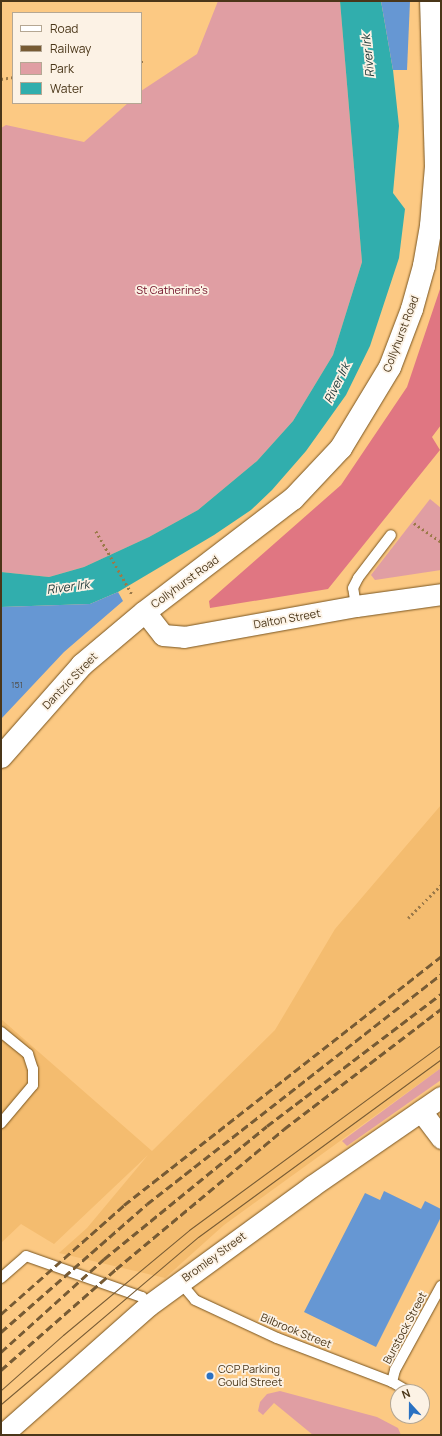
<!DOCTYPE html>
<html>
<head>
<meta charset="utf-8">
<style>
  body { margin:0 }
  #map { position:relative; width:442px; height:1436px; overflow:hidden; background:#fcc983; font-family:Manrope,sans-serif }
  div>[style] { position:absolute }
  [style*='--x'] { left:calc(var(--x)*1px); top:calc(var(--y)*1px); width:calc(var(--w)*1px); rotate:calc(var(--a)*1deg) }
  .built>* { inset:0; background:#f4bc6f }
  .green>* { inset:0; background:#e09ea3 }
  .forest>* { inset:0; background:#e07682 }
  .water>* { inset:0; background:#31aead }
  .building>* { inset:0; background:#6697d3 }
  .path>* { height:2.5px; margin-top:-1.25px; transform-origin:0; background:repeating-linear-gradient(90deg,#9b7949 0 2px,transparent 0 5px) }
  .roads { filter:drop-shadow(0 0 1px #795520) drop-shadow(0 0 1px #795520) }
  .lane>* { height:10px; margin:-5px; padding:0 5px; transform-origin:5px; border-radius:5px; background:#fff }
  .street>* { height:21px; margin:-10.5px; padding:0 10.5px; transform-origin:10.5px; border-radius:10.5px; background:#fff }
  .secondary>* { height:22px; margin:-11px; padding:0 11px; transform-origin:11px; border-radius:11px; background:#fff }
  .tram>* { height:1px; margin:-0.5px; padding:0 0.5px; transform-origin:0.5px; border-radius:0.5px; background:#775b34 }
  .rail>* { height:3px; margin-top:-1.5px; transform-origin:0; background:repeating-linear-gradient(90deg,#775b34 0 8px,transparent 0 12px) }
  .dots>* { width:11px; height:11px; translate:-50% -50%; box-sizing:border-box; border:2px solid #fcf2e5; border-radius:50% }
  span { translate:-50% -50%; white-space:nowrap; text-align:center; line-height:1.15; -webkit-text-stroke:3.5px #fcf2e5; paint-order:stroke }
  .number-label { font-size:9px; color:#514e48 }
  .number-label span { -webkit-text-stroke-width:0 }
  .park-label { font-size:11px; color:#711027 }
  .street-label { font-size:11px; color:#4a3619 }
  .poi-label { font-size:11px; color:#4a3619 }
  .left { translate:0 -50%; text-align:left }
  .water-label { font-size:12px; color:#223c3c; font-style:italic }
  .frame { position:absolute; inset:0; border:2px solid #4a3619; pointer-events:none }
  .legend { position:absolute; left:12px; top:12px; width:130px; height:92px; box-sizing:border-box; background:#fcf2e5; border:1px solid #b5a793; margin:0; padding:5px 7px; list-style:none; font-size:12px; color:#4a3619 }
  .legend li { display:flex; align-items:center; gap:8px; height:20px }
  .legend b { width:20px; border:1px solid #b5a793 }
  .north { position:absolute; left:390px; top:1384px; width:40px; height:40px; box-sizing:border-box; background:#fcf2e5; border:1px solid #b5a793; border-radius:50%; rotate:339deg; font-size:11px; font-weight:700; line-height:16px; text-align:center; color:#4a3619 }
  .north::after { content:''; display:block; margin:auto; width:14px; height:18px; background:#2a71c2; clip-path:polygon(50% 0,100% 100%,50% 72%,0 100%) }
</style>
</head>
<body>
<div id="map">
  <div class="built">
    <i style="clip-path:polygon(441px 805px,441px 1068px,224px 1225px,165px 1278px,59px 1253px,87px 1228px,148px 1155px,54px 1244px,21px 1224px,1px 1243px,1px 1019px,152px 1151px,275px 1030px,335px 929px)"></i>
  </div>
  <div class="green">
    <i style="clip-path:polygon(218px 1px,340px 1px,362px 262px,333px 355px,293px 421px,257px 461px,198px 510px,149px 537px,84px 567px,49px 577px,1px 572px,1px 128px,6px 125px,84px 142px,128px 103px,141px 103px,141px 91px,197px 54px)"></i>
    <i style="clip-path:polygon(430px 499px,441px 508px,441px 570px,375px 580px,371px 575px)"></i>
    <i style="clip-path:polygon(441px 1068px,441px 1080px,347px 1146px,342px 1141px)"></i>
    <i style="clip-path:polygon(280px 1391px,377px 1417px,398px 1428px,401px 1435px,313px 1435px,274px 1403px,263px 1415px,258px 1411px,260px 1402px,267px 1394px)"></i>
  </div>
  <div class="forest">
    <i style="clip-path:polygon(441px 286px,441px 425px,432px 437px,440px 450px,328px 589px,210px 608px,209px 601px,341px 485px,407px 387px)"></i>
  </div>
  <div class="water">
    <i style="clip-path:polygon(340px 1px,381px 1px,393px 70px,399px 126px,393px 193px,405px 209px,399px 258px,370px 346px,346px 395px,306px 451px,272px 490px,251px 510px,214px 535px,118px 592px,90px 604px,1px 607px,1px 572px,49px 577px,84px 567px,149px 537px,198px 510px,257px 461px,293px 421px,333px 355px,362px 262px)"></i>
  </div>
  <div class="building">
    <i style="clip-path:polygon(381px 1px,410px 1px,407px 70px,393px 70px)"></i>
    <i style="clip-path:polygon(118px 592px,123px 601px,64px 652px,1px 719px,1px 607px,90px 604px)"></i>
    <i style="clip-path:polygon(384px 1191px,421px 1209px,425px 1201px,441px 1209px,441px 1217px,376px 1347px,304px 1312px,365px 1193px,380px 1200px)"></i>
  </div>
  <div class="path">
    <i style="--x:141;--y:62;--w:5;--a:0"></i>
    <i style="--x:1;--y:79;--w:12;--a:-9"></i>
    <i style="--x:414;--y:523;--w:33;--a:35"></i>
    <i style="--x:96;--y:531;--w:73;--a:60.3"></i>
    <i style="--x:408;--y:918;--w:47;--a:-45"></i>
  </div>
  <div class="roads">
    <div class="lane">
      <i style="--x:356;--y:606;--w:18;--a:-99"></i>
      <i style="--x:353;--y:588;--w:11;--a:-63"></i>
      <i style="--x:358;--y:578;--w:54;--a:-52.5"></i>
      <i style="--x:1;--y:1032;--w:35;--a:39"></i>
      <i style="--x:28;--y:1054;--w:16;--a:72"></i>
      <i style="--x:33;--y:1069;--w:16;--a:90"></i>
      <i style="--x:33;--y:1085;--w:50;--a:130.1"></i>
      <i style="--x:1;--y:1278;--w:33;--a:-41"></i>
      <i style="--x:26;--y:1256;--w:123;--a:19.5"></i>
      <i style="--x:142;--y:1297;--w:11;--a:49"></i>
      <i style="--x:180;--y:1282;--w:23;--a:50"></i>
      <i style="--x:195;--y:1300;--w:90;--a:24.9"></i>
      <i style="--x:277;--y:1338;--w:123;--a:20.9"></i>
      <i style="--x:392;--y:1382;--w:20;--a:30"></i>
      <i style="--x:392;--y:1382;--w:12;--a:-76"></i>
      <i style="--x:395;--y:1370;--w:96;--a:-61.3"></i>
    </div>
    <div class="street">
      <i style="--x:145;--y:612;--w:29;--a:52"></i>
      <i style="--x:163;--y:635;--w:21;--a:5"></i>
      <i style="--x:184;--y:637;--w:175;--a:-10.2"></i>
      <i style="--x:356;--y:606;--w:86;--a:-8"></i>
      <i style="--x:421;--y:1111;--w:34;--a:53"></i>
      <i style="--x:2;--y:1435;--w:196;--a:-41.5"></i>
      <i style="--x:149;--y:1305;--w:202;--a:-36.1"></i>
      <i style="--x:312;--y:1186;--w:157;--a:-34.6"></i>
    </div>
    <div class="secondary">
      <i style="--x:1;--y:757;--w:123;--a:-48.6"></i>
      <i style="--x:82;--y:665;--w:82;--a:-40.1"></i>
      <i style="--x:145;--y:612;--w:186;--a:-37.4"></i>
      <i style="--x:293;--y:499;--w:70;--a:-46.7"></i>
      <i style="--x:341;--y:448;--w:95;--a:-58.8"></i>
      <i style="--x:390;--y:367;--w:62;--a:-69.2"></i>
      <i style="--x:412;--y:309;--w:45;--a:-74.4"></i>
      <i style="--x:424;--y:266;--w:41;--a:-80.1"></i>
      <i style="--x:431;--y:226;--w:59;--a:-85.2"></i>
      <i style="--x:436;--y:167;--w:166;--a:-91.7"></i>
    </div>
  </div>
  <div class="tram">
    <i style="--x:1;--y:1390;--w:83;--a:-41.6"></i>
    <i style="--x:63;--y:1335;--w:164;--a:-39.8"></i>
    <i style="--x:189;--y:1230;--w:313;--a:-36.3"></i>
    <i style="--x:1;--y:1404;--w:258;--a:-40.3"></i>
    <i style="--x:198;--y:1237;--w:301;--a:-36.2"></i>
  </div>
  <div class="rail">
    <i style="--x:1;--y:1314;--w:164;--a:-41.5"></i>
    <i style="--x:124;--y:1205;--w:403;--a:-38.1"></i>
    <i style="--x:1;--y:1332;--w:194;--a:-41.2"></i>
    <i style="--x:147;--y:1204;--w:373;--a:-38"></i>
    <i style="--x:1;--y:1352;--w:139;--a:-42.1"></i>
    <i style="--x:104;--y:1259;--w:210;--a:-39.2"></i>
    <i style="--x:267;--y:1126;--w:218;--a:-37.2"></i>
    <i style="--x:1;--y:1370;--w:153;--a:-41.3"></i>
    <i style="--x:116;--y:1269;--w:219;--a:-39.8"></i>
    <i style="--x:284;--y:1129;--w:198;--a:-37.4"></i>
  </div>
  <div class="dots">
    <i style="left:210px;top:1376px;background:#2a71c2"></i>
  </div>
  <div class="number-label">
    <span style="left:17px;top:685px">151</span>
  </div>
  <div class="park-label">
    <span style="left:172px;top:290px">St Catherine's</span>
  </div>
  <div class="street-label">
    <span style="left:401px;top:334px;rotate:-69deg">Collyhurst Road</span>
    <span style="left:185px;top:582px;rotate:-36deg">Collyhurst Road</span>
    <span style="left:287px;top:619px;rotate:-10deg">Dalton Street</span>
    <span style="left:70px;top:681px;rotate:-46deg">Dantzic Street</span>
    <span style="left:214px;top:1257px;rotate:-36deg">Bromley Street</span>
    <span style="left:405px;top:1328px;rotate:-62deg">Burstock Street</span>
    <span style="left:296px;top:1331px;rotate:22deg">Bilbrook Street</span>
  </div>
  <div class="poi-label">
    <span class="left" style="left:218px;top:1376px">CCP Parking<br>Gould Street</span>
  </div>
  <div class="water-label">
    <span style="left:368px;top:56px;rotate:-96deg">River Irk</span>
    <span style="left:337px;top:383px;rotate:-64deg">River Irk</span>
    <span style="left:68px;top:587px;rotate:-8deg">River Irk</span>
  </div>
  <div class="frame"></div>
  <ul class="legend">
  <li><b style="height:5px;background:#fff"></b>Road</li>
  <li><b style="height:5px;background:#775b34"></b>Railway</li>
  <li><b style="height:11px;background:#e09ea3"></b>Park</li>
  <li><b style="height:11px;background:#31aead"></b>Water</li>
  </ul>
  <div class="north">N</div>
</div>
</body>
</html>
